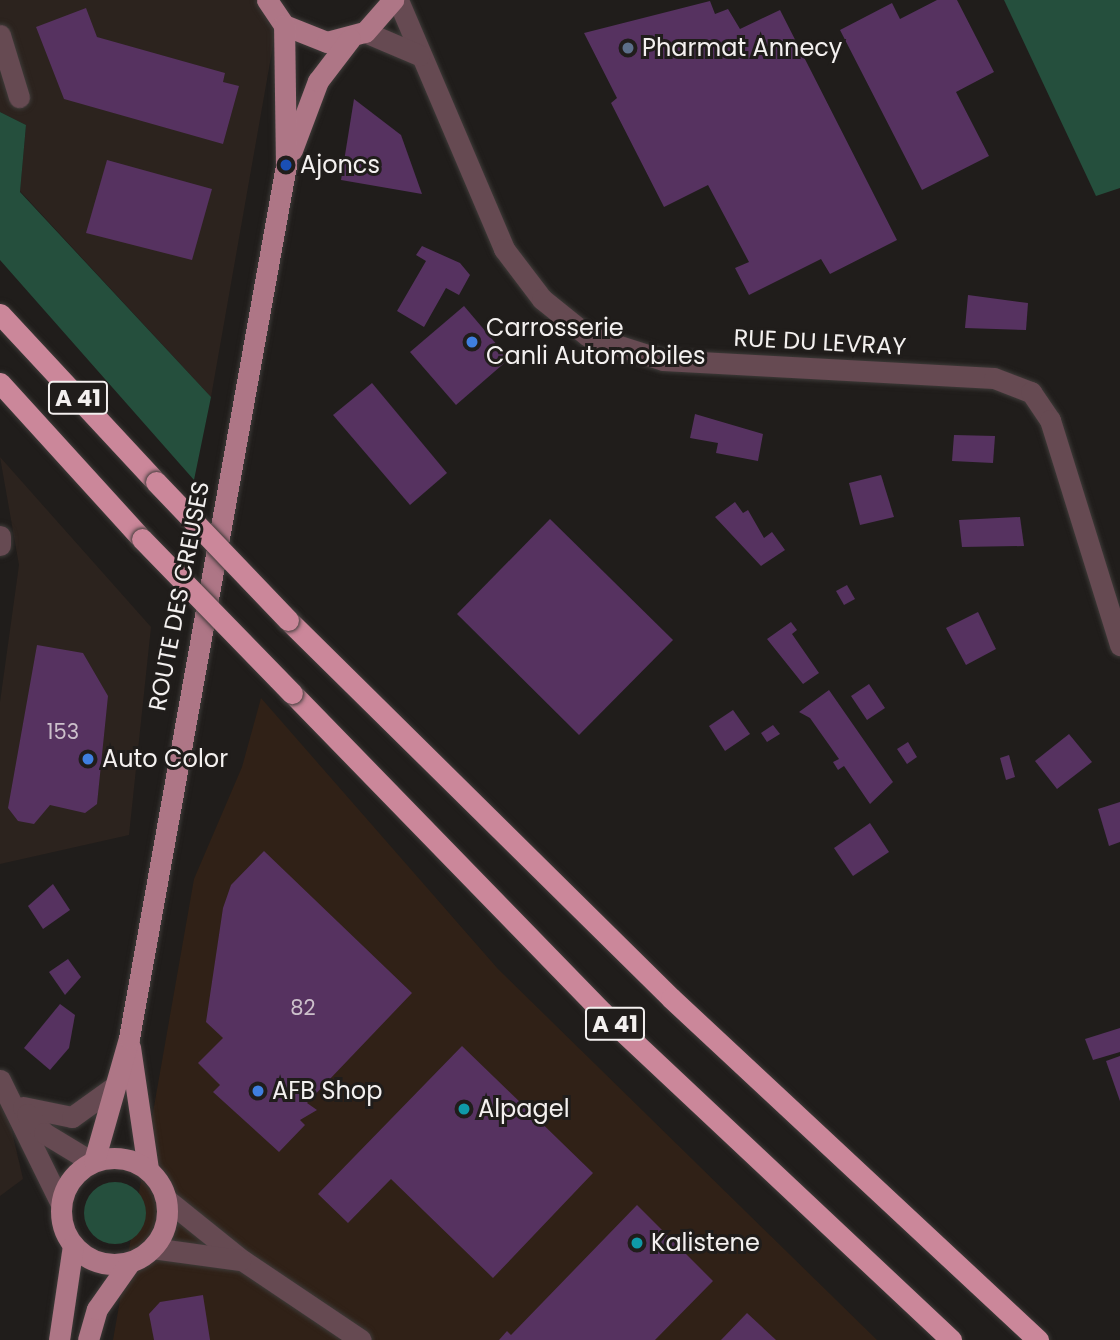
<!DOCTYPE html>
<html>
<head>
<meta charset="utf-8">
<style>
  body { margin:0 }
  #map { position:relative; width:1120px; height:1340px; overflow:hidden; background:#201d1b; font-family:Poppins,sans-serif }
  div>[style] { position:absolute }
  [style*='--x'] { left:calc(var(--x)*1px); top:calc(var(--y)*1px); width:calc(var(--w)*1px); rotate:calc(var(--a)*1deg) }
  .commercial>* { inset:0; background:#302117 }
  .built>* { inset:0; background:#2c231e }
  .green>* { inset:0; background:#254f3d }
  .round { border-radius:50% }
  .building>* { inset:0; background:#563260 }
  .roads { filter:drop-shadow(0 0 2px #3e3b39) drop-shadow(0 0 2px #3e3b39) }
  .minor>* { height:21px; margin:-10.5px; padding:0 10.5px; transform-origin:10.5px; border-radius:10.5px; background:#664a52 }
  .major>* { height:21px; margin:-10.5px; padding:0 10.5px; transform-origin:10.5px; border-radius:10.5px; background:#ae7686 }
  .major>.ring { margin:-10.5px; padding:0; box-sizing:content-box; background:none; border:21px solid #ae7686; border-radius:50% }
  .highway>* { height:21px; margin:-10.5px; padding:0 10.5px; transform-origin:10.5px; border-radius:10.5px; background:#cb879a }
  .bridges { filter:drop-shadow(0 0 2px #3e3b39) drop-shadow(0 0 2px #3e3b39) }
  .highway-bridge>* { height:21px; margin:-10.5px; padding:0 10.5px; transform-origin:10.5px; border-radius:10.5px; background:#cb879a }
  .dots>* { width:19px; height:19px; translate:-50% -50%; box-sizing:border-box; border:4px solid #201d1b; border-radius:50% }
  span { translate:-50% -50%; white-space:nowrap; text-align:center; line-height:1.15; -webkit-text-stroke:6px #201d1b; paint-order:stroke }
  .number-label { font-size:21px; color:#ccc0cb }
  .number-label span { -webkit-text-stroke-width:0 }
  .shield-label span { padding:2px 5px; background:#201d1b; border:2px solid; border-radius:5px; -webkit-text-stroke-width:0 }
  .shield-label { font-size:23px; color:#f3f0ef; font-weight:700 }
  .poi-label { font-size:24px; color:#f3f0ef }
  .left { translate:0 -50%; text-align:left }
  .street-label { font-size:24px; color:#f3f0ef }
</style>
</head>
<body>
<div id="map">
  <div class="commercial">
    <i style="clip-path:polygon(261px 698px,498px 969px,877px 1340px,113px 1340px,194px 879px,242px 767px)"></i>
  </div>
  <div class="built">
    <i style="clip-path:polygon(0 0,281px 0,211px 397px,20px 191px,26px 125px,0 112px)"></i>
    <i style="clip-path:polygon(0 457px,151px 627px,129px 835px,0 864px,0 702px,19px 565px)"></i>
    <i style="clip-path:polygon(0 1080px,23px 1179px,0 1196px)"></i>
  </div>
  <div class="green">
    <i style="clip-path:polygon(1004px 0,1120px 0,1120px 188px,1096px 196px)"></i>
    <i style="clip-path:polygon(0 112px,26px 125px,20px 192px,211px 397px,194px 480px,0 260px)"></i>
    <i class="round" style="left:84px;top:1182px;width:62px;height:62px"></i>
  </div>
  <div class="building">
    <i style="clip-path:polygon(937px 0,957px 0,994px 72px,956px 92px,989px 156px,922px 190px,840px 30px,892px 3px,900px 19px)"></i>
    <i style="clip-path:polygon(710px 1px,715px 14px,728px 9px,740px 29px,780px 10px,897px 240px,830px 274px,821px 259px,749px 295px,735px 268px,749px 262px,708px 185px,664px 207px,611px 103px,617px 98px,584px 33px)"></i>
    <i style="clip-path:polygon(86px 8px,97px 37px,225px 73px,223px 82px,239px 86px,223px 144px,64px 99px,36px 27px)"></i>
    <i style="clip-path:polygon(354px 99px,401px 135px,422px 194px,341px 180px)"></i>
    <i style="clip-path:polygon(107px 160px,212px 189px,192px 260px,86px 233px)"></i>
    <i style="clip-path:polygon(422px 246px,460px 263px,470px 275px,459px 295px,446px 288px,424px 327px,397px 311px,426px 261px,416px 255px)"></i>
    <i style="clip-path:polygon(968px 295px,1028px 303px,1026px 330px,965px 328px)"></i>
    <i style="clip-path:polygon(464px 306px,509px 359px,456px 405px,410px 352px)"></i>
    <i style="clip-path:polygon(372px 383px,447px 473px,410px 505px,333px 415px)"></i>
    <i style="clip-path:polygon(695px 414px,763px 434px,758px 461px,716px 453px,718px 443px,690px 438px)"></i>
    <i style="clip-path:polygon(954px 435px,995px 436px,993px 463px,952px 461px)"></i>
    <i style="clip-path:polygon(881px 475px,894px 517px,860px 525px,849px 483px)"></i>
    <i style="clip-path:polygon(735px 502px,743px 513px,748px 510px,764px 538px,772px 532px,785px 550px,761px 566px,715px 517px)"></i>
    <i style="clip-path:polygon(1020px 517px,1024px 546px,962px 547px,959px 520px)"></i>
    <i style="clip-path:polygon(550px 519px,673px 640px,579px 735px,457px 614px)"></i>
    <i style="clip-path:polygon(847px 585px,855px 599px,844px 605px,836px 591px)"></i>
    <i style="clip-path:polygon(978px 612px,996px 649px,966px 665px,946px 628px)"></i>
    <i style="clip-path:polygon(791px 622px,797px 630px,792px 634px,819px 673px,803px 684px,767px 639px)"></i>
    <i style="clip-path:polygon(37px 645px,83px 653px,108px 696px,97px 804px,85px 813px,50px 805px,34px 824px,18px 821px,8px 808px)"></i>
    <i style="clip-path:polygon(869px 684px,885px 708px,867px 720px,851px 696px)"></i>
    <i style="clip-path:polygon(829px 690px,893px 782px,870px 804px,844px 766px,838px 770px,833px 762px,839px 759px,810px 718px,799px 712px)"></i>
    <i style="clip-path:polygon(733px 710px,750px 734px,725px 751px,709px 726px)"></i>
    <i style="clip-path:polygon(773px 725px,780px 734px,767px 742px,761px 733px)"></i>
    <i style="clip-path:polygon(1069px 734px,1092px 762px,1057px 789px,1035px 761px)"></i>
    <i style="clip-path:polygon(908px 742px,917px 757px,907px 764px,897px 749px)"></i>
    <i style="clip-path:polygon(1009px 755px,1015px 777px,1006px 780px,1000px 758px)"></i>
    <i style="clip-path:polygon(1120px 802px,1120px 842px,1109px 846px,1098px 809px)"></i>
    <i style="clip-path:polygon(870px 823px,889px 852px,853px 876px,834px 848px)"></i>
    <i style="clip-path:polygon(264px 851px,412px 993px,307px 1103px,317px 1110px,300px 1120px,305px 1125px,279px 1152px,213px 1092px,220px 1085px,198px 1063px,223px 1038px,206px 1022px,223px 908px,231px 885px)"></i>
    <i style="clip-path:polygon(53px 884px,70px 910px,43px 929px,28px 906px)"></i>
    <i style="clip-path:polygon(68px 959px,81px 977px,65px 995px,49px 972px)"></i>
    <i style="clip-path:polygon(60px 1004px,75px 1015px,69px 1048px,50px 1070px,24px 1048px)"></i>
    <i style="clip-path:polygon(1120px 1028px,1120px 1052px,1093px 1060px,1085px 1039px)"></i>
    <i style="clip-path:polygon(462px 1046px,593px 1173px,493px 1278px,391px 1179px,348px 1223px,318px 1194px)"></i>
    <i style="clip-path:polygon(1120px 1056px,1120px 1101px,1106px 1061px)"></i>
    <i style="clip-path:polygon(637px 1205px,713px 1281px,655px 1340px,499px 1340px,507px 1331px,511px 1335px)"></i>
    <i style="clip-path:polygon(203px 1295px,210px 1340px,154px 1340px,149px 1314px,160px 1302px)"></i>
    <i style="clip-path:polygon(747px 1313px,776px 1340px,721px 1340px)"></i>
  </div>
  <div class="roads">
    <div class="minor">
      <i style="--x:398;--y:0;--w:271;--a:66.9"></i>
      <i style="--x:504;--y:249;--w:63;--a:52.8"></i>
      <i style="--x:542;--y:299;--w:59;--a:38.8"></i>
      <i style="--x:588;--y:336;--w:79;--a:17.7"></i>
      <i style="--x:663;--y:360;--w:331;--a:3.1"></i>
      <i style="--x:994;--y:378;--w:40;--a:21"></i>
      <i style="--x:1031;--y:392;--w:34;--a:56"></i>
      <i style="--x:1050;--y:420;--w:236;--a:72.7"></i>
      <i style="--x:365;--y:32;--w:59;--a:23.1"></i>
      <i style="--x:0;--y:35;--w:65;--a:73"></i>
      <i style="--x:0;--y:536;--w:9;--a:90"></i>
      <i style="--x:0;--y:1080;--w:138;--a:63.8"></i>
      <i style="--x:23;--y:1107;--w:50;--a:11.5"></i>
      <i style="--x:72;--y:1117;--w:48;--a:-35.7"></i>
      <i style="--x:27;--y:1114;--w:25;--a:48"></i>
      <i style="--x:44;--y:1133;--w:56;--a:31.1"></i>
      <i style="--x:166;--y:1199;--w:97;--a:38.8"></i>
      <i style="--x:242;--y:1260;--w:143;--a:33.9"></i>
      <i style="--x:152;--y:1248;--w:89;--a:7.8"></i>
    </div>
    <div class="major">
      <i style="--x:267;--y:0;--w:30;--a:56"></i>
      <i style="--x:284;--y:25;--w:46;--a:21.6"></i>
      <i style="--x:327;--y:42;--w:39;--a:-15"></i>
      <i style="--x:365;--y:32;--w:43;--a:-48.8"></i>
      <i style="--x:292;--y:150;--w:74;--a:-69.4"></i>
      <i style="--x:318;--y:81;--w:53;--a:-52.7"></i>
      <i style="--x:130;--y:1047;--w:123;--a:81.6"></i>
      <i class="ring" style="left:61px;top:1158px;width:85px;height:85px"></i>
      <i style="--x:94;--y:1161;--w:128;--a:-74.1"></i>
      <i style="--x:129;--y:1038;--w:887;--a:-79.8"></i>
      <i style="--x:286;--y:165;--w:140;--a:-90.8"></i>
      <i style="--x:59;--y:1340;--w:96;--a:-81.6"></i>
      <i style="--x:88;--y:1340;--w:32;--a:-74"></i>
      <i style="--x:97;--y:1309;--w:57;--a:-54.9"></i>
    </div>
    <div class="highway">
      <i style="--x:0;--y:314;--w:229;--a:47.1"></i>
      <i style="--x:0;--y:383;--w:211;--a:47.7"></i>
      <i style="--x:288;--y:620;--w:538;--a:44.62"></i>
      <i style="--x:671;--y:998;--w:502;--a:42.98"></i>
      <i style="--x:292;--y:693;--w:445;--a:45.8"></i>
      <i style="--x:602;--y:1012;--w:479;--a:43.2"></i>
    </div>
  </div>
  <div class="bridges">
    <div class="highway-bridge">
      <i style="--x:156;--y:482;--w:191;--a:46.3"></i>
      <i style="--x:142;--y:539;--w:215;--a:45.8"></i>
    </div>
  </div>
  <div class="dots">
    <i style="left:628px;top:48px;background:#5c6f8a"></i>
    <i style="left:286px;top:165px;background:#1a4fb4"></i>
    <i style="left:472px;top:342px;background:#3f7fe0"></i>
    <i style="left:88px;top:759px;background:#3f7fe0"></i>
    <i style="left:258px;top:1091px;background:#3f7fe0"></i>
    <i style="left:464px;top:1109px;background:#0f9aa8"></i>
    <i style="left:637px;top:1243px;background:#0f9aa8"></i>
  </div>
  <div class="number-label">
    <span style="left:63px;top:732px">153</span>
    <span style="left:303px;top:1008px">82</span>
  </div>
  <div class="shield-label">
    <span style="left:78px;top:398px">A 41</span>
    <span style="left:615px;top:1024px">A 41</span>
  </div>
  <div class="poi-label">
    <span class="left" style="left:642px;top:48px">Pharmat Annecy</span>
    <span class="left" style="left:300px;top:165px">Ajoncs</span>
    <span class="left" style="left:486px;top:342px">Carrosserie<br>Canli Automobiles</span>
    <span class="left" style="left:102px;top:759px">Auto Color</span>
    <span class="left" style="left:272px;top:1091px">AFB Shop</span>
    <span class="left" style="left:478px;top:1109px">Alpagel</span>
    <span class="left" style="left:651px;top:1243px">Kalistene</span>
  </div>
  <div class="street-label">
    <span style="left:820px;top:342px;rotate:3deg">RUE DU LEVRAY</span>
    <span style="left:179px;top:596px;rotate:-79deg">ROUTE DES CREUSES</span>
  </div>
</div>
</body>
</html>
